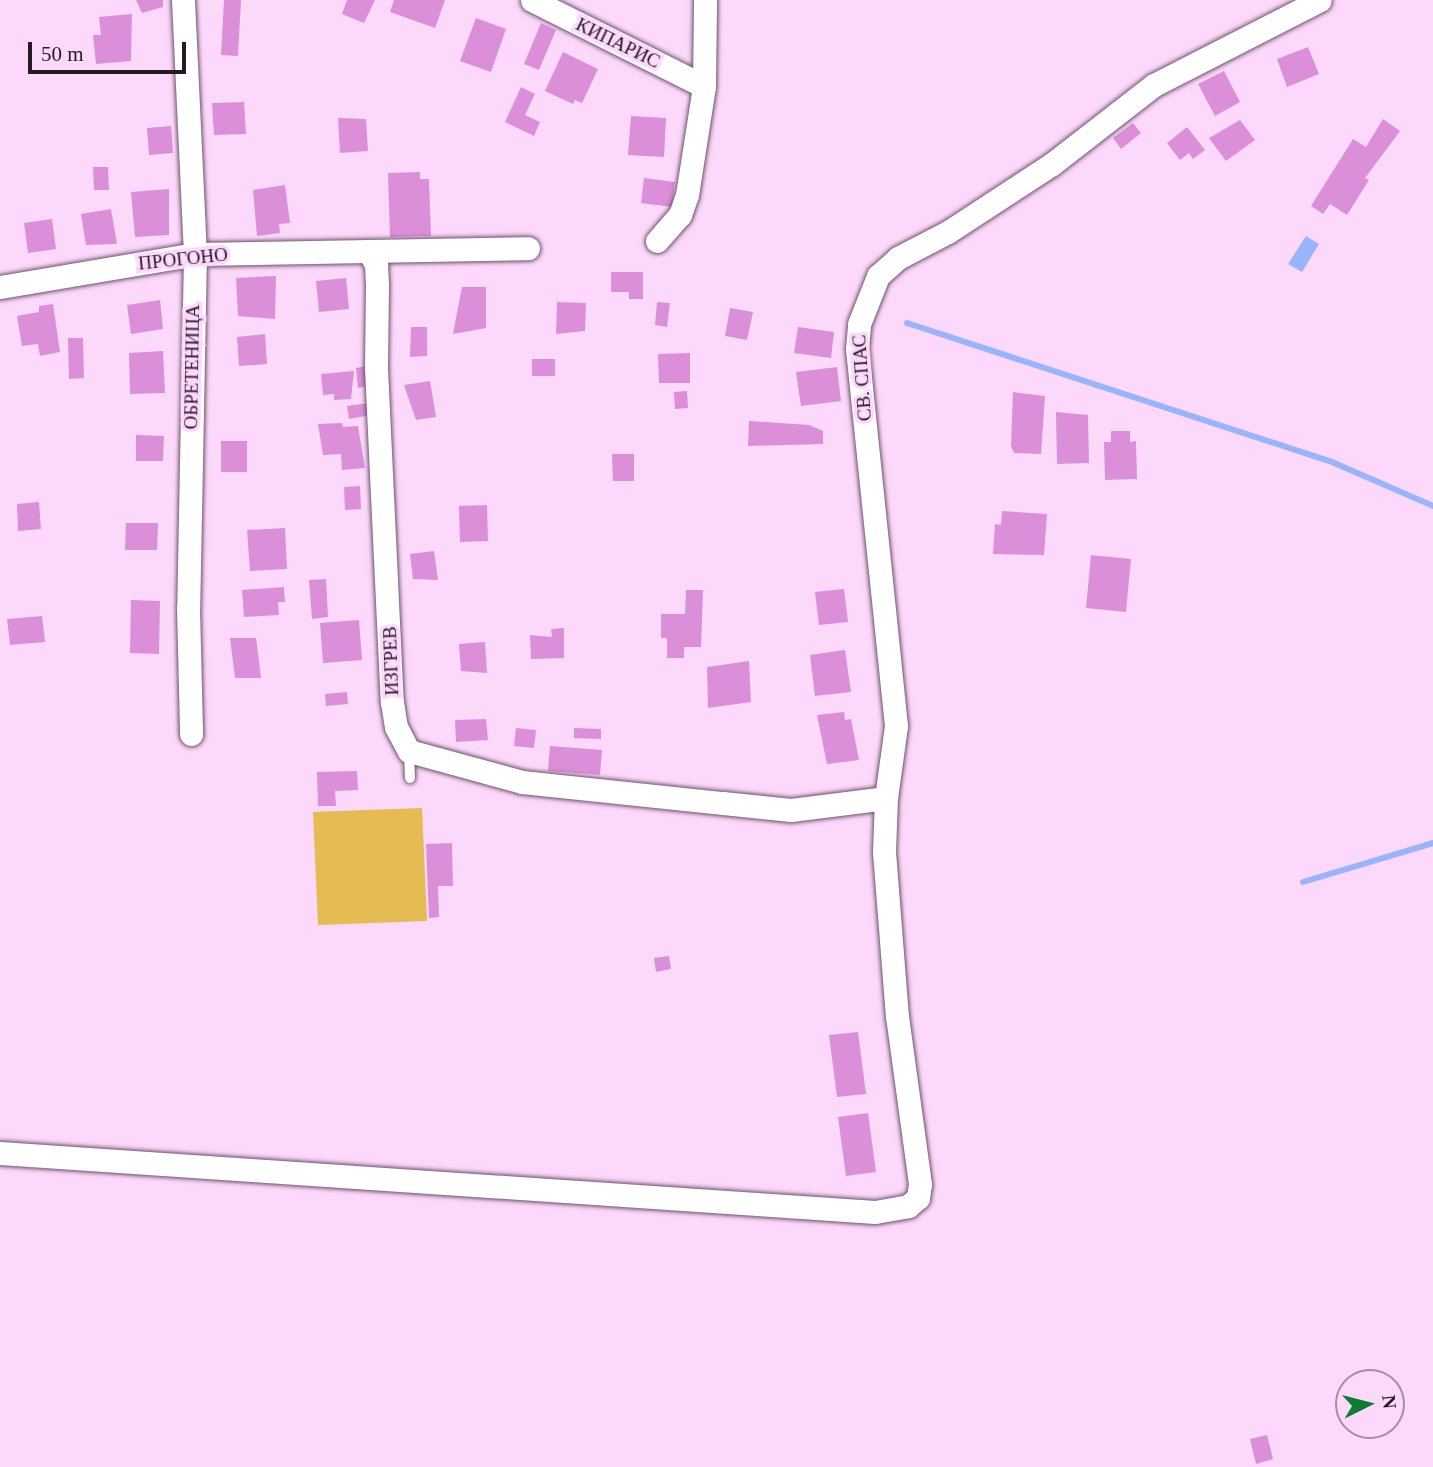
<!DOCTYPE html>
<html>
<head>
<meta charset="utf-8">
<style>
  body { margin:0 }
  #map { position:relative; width:1433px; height:1467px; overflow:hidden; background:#fcd9fa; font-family:Georgia,serif }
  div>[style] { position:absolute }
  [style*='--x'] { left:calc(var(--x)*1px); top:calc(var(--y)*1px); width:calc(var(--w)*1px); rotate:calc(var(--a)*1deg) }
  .green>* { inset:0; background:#e4bc53 }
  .water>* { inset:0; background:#99b4fa }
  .stream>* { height:6px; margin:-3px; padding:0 3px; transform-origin:3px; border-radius:3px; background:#99b4fa }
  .building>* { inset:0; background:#db8fd8 }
  .roads { filter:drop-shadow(0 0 2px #6f516e) drop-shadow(0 0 2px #6f516e) }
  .service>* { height:10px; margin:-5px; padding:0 5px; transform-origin:5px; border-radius:5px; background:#fff }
  .minor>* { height:23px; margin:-11.5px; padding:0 11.5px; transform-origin:11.5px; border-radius:11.5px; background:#fff }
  span { translate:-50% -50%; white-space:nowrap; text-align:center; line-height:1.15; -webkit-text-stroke:7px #fcd9fa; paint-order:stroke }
  .street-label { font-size:19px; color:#251924 }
  .north { position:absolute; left:1335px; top:1369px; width:70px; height:70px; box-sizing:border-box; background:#fcd9fa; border:2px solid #a68ca4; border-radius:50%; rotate:84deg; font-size:19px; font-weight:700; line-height:28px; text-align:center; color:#251924 }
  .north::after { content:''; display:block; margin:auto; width:24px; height:32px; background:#0e7d33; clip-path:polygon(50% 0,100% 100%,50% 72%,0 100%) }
  .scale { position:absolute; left:28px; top:42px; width:158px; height:32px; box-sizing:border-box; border:4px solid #251924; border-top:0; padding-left:9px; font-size:21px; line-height:24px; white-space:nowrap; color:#251924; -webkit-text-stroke:5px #fcd9fa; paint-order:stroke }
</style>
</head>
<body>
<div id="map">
  <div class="green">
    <i style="clip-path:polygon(422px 808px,427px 921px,318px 925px,313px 812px)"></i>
  </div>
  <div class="water">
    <i style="clip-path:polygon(1306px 236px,1319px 244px,1302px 272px,1288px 264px)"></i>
  </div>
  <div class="stream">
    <i style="--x:907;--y:323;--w:447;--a:18.1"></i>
    <i style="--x:1332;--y:462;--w:110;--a:23.5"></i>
    <i style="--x:1303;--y:882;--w:136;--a:-16.7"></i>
  </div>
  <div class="building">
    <i style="clip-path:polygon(136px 0,163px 0,163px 7px,142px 13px)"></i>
    <i style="clip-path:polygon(224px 0,241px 0,238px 56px,221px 55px)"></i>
    <i style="clip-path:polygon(347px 0,375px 0,364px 23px,342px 14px)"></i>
    <i style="clip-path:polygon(394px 0,445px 0,435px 28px,390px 12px)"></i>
    <i style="clip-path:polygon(132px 14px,131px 61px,96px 64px,93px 35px,101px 35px,99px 17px)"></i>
    <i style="clip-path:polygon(476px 18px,506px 29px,491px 72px,460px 61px)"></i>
    <i style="clip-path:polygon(541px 23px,556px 30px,539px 70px,524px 64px)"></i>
    <i style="clip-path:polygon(1308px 47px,1319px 74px,1287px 87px,1277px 59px)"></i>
    <i style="clip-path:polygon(563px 52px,598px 69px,582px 103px,575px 100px,573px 104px,545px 91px)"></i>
    <i style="clip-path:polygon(1224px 71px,1240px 102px,1215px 116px,1198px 84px)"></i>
    <i style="clip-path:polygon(521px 87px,535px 94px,525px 115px,540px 122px,534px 136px,505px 122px)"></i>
    <i style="clip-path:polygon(244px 102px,246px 134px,214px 135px,212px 103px)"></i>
    <i style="clip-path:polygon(631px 116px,666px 118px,664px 157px,628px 155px)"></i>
    <i style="clip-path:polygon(338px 118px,366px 119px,368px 151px,340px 153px)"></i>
    <i style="clip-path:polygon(1383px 119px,1400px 131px,1365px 178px,1369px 180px,1347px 215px,1330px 204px,1323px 214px,1311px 206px,1353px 139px,1366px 147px)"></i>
    <i style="clip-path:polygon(1240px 120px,1255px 140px,1226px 161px,1209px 138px)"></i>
    <i style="clip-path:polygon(1133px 123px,1141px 133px,1121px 149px,1113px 138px)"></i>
    <i style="clip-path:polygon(171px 126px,173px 153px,149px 155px,147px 128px)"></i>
    <i style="clip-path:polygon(1187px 127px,1205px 150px,1193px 159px,1189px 153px,1180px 160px,1167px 143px)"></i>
    <i style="clip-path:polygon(93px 167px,108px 167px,109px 190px,94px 190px)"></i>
    <i style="clip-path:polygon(420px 172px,420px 179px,429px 179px,431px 236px,390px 237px,388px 173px)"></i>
    <i style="clip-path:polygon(644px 178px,675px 182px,672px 207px,641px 203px)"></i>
    <i style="clip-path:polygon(285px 185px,290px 223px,279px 224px,280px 233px,257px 236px,253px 190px)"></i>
    <i style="clip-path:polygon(169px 189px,169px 235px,135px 237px,131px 192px)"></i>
    <i style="clip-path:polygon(111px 209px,117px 244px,86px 245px,81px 214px)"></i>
    <i style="clip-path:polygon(52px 219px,56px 249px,28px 253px,24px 223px)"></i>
    <i style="clip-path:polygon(611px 272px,643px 272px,643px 299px,629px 299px,629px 292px,611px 292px)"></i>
    <i style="clip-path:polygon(276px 276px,275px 319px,238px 316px,236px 278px)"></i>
    <i style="clip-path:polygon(346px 278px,349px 309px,319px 312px,316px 281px)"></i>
    <i style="clip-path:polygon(462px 287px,486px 287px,486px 328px,453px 334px)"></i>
    <i style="clip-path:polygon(160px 300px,163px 329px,131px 334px,127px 305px)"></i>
    <i style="clip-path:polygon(557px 302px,586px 303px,585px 331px,556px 334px)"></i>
    <i style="clip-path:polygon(657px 302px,670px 303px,667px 327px,655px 325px)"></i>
    <i style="clip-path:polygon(53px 304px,60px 352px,40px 356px,38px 344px,22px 346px,17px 316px,39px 312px,39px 306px)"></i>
    <i style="clip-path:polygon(730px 308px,753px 312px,747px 340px,725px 336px)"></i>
    <i style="clip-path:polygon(411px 327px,427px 327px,427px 356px,410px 357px)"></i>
    <i style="clip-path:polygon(798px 327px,834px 332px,831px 358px,794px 353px)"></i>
    <i style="clip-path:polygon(265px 334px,267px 364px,239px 366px,237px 337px)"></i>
    <i style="clip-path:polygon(68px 338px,83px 338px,84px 378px,69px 379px)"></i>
    <i style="clip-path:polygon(163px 351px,165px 393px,130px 394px,129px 353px)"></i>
    <i style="clip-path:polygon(690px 353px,690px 383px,659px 383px,658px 354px)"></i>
    <i style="clip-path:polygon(532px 359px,555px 359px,555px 376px,532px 376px)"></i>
    <i style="clip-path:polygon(368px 366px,370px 386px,358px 388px,356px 368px)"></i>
    <i style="clip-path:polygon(837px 367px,841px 401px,801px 406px,796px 372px)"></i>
    <i style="clip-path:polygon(354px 371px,351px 399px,334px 400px,334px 394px,323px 395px,321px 374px)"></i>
    <i style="clip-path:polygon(430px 381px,436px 417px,416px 420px,404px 385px)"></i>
    <i style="clip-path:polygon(687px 391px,688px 408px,675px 409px,674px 392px)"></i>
    <i style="clip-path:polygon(1013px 392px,1045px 396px,1041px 454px,1014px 453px,1011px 446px)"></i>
    <i style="clip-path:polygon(369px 403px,371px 415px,349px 419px,347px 406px)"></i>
    <i style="clip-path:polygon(1056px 412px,1088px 415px,1089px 463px,1057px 464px)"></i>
    <i style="clip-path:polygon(749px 421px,809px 425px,823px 431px,823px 444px,748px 446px)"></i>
    <i style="clip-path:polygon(342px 423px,343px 427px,358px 426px,365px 468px,342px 470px,341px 454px,323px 455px,318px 424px)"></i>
    <i style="clip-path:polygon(1111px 431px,1130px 431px,1130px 442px,1136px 441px,1137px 479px,1105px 480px,1104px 442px,1111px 442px)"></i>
    <i style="clip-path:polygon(136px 435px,164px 436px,163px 461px,136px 461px)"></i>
    <i style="clip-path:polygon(221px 441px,247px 441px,247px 472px,221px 472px)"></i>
    <i style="clip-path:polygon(612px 454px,634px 454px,634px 481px,613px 481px)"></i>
    <i style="clip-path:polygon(360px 486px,361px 509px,345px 510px,344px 487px)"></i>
    <i style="clip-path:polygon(39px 502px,41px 529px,18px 531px,17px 504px)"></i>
    <i style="clip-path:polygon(487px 505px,488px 541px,460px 542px,459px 506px)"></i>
    <i style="clip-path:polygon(1002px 511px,1047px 514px,1044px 555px,993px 554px,995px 524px,1001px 525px)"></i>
    <i style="clip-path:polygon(126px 523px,158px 523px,157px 550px,125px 550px)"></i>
    <i style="clip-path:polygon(285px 528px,287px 569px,250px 571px,247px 530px)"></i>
    <i style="clip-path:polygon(434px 551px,438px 580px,413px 579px,410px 554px)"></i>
    <i style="clip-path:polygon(1091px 555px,1131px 559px,1126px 612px,1086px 608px)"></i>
    <i style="clip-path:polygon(326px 579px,328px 617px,312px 619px,309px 580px)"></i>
    <i style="clip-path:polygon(284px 587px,285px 602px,278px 602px,279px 615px,244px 617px,242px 590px)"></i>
    <i style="clip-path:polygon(844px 589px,848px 622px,819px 625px,815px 592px)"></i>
    <i style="clip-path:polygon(686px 590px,703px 590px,701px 647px,684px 647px,684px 658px,667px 658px,667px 638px,661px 638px,661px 614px,685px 614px)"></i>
    <i style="clip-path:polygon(131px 600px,160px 601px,159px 654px,130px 653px)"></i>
    <i style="clip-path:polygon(42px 616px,45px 642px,10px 645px,7px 619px)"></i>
    <i style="clip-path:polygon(359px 620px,362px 660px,323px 663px,320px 623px)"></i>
    <i style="clip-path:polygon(564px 628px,564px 658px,531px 659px,530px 635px,552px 637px,551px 629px)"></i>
    <i style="clip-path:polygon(230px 638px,256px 638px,261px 678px,235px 678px)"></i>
    <i style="clip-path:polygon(485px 642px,487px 673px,461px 671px,459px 644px)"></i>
    <i style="clip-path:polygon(845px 650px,851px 692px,815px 696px,810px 655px)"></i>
    <i style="clip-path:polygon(749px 661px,751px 702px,708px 708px,707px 667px)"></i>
    <i style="clip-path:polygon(347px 692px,348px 704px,326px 706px,325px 694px)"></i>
    <i style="clip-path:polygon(844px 712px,845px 720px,851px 719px,859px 760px,827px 764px,817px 715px)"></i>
    <i style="clip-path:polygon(486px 719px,488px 740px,456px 742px,455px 720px)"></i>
    <i style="clip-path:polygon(516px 728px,536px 730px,534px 748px,514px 746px)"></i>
    <i style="clip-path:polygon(574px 728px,601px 729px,601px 739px,574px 738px)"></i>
    <i style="clip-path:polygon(550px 746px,602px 750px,600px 775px,548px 771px)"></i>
    <i style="clip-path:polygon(357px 771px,358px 790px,335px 791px,336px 806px,318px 806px,317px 772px)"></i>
    <i style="clip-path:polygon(452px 843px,453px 886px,438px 886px,439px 917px,429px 918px,426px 844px)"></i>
    <i style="clip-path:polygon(669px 956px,671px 969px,656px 972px,654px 958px)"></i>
    <i style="clip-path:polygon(858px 1032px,866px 1094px,837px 1097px,829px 1035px)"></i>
    <i style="clip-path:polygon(868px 1113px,876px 1172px,846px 1176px,838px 1117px)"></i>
    <i style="clip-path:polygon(1267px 1435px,1273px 1459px,1256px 1464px,1250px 1439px)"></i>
  </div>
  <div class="roads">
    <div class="service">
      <i style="--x:409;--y:751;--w:27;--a:88"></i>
    </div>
    <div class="minor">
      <i style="--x:183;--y:0;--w:254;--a:87.3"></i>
      <i style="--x:195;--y:254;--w:353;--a:91.1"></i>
      <i style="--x:188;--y:607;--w:127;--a:88.6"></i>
      <i style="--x:532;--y:0;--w:192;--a:26.6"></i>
      <i style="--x:657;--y:241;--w:35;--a:-49"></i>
      <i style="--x:680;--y:215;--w:21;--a:-71"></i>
      <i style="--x:687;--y:195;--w:110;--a:-81.1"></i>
      <i style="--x:704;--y:86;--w:86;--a:-89.3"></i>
      <i style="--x:369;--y:251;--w:16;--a:63"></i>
      <i style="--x:376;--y:265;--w:20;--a:87"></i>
      <i style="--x:377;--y:285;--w:83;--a:90.7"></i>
      <i style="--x:376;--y:368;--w:334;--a:87.3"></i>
      <i style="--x:392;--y:702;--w:25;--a:81"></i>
      <i style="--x:396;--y:727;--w:27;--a:62"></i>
      <i style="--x:409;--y:751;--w:117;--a:15.3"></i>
      <i style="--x:522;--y:782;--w:202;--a:6"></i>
      <i style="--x:723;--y:803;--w:68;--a:5.9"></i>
      <i style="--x:791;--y:810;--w:96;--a:-7.2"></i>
      <i style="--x:886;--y:798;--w:73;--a:-82.1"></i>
      <i style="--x:896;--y:726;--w:379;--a:-95.9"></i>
      <i style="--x:857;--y:349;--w:25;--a:-85"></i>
      <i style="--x:859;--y:324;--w:52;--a:-68.4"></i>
      <i style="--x:878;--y:276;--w:27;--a:-42"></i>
      <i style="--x:898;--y:258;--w:56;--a:-27.5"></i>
      <i style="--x:948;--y:232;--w:124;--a:-33.2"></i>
      <i style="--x:1052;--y:164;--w:129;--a:-37.8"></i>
      <i style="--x:1154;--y:85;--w:186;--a:-27.1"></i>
      <i style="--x:0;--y:287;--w:198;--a:-9.6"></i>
      <i style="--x:195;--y:254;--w:333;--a:-1"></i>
      <i style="--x:0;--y:1153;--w:877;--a:3.86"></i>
      <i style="--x:875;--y:1212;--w:34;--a:-10"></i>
      <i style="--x:908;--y:1206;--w:13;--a:-39"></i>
      <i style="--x:918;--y:1198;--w:14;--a:-82"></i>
      <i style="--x:920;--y:1184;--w:169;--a:-97.8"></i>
      <i style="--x:897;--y:1017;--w:166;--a:-94.5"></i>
      <i style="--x:884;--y:852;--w:54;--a:-87.9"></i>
    </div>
  </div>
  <div class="street-label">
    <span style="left:618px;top:43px;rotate:26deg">КИПАРИС</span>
    <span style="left:183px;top:259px;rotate:-6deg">ПРОГОНО</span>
    <span style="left:192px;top:367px;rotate:-89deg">ОБРЕТЕНИЦА</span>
    <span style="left:862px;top:378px;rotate:-94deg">СВ. СПАС</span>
    <span style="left:391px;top:661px;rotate:-92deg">ИЗГРЕВ</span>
  </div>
  <div class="north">N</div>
  <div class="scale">50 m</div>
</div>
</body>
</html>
